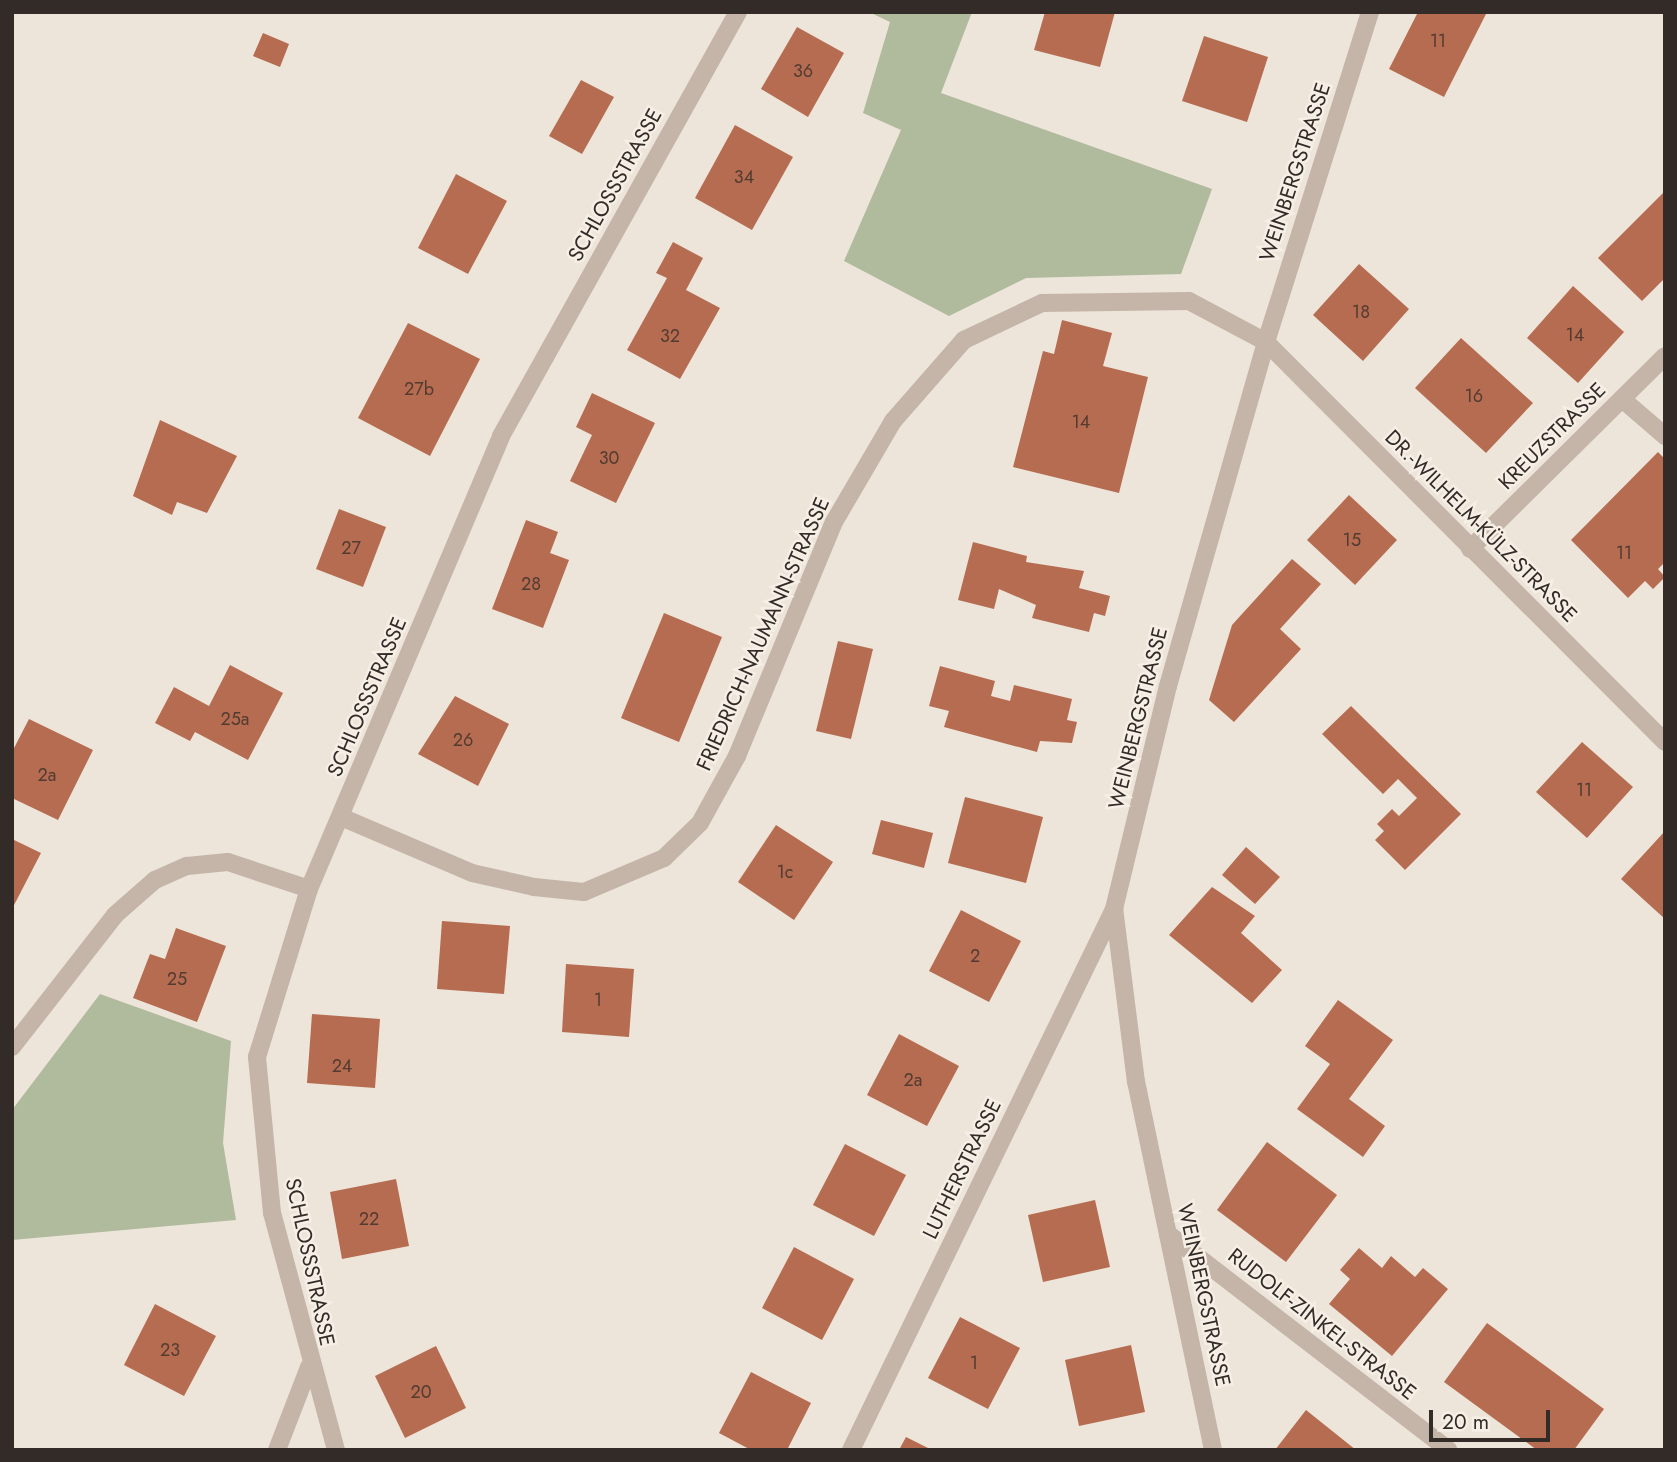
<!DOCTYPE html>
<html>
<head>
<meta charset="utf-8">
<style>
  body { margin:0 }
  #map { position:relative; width:1677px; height:1462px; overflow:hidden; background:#ede5da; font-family:Jost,sans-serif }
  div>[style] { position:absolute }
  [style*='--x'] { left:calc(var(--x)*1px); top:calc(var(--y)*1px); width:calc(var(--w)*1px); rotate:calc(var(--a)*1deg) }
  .green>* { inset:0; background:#b0ba9c }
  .building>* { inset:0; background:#b56c50 }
  .service>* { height:18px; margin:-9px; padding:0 9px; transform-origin:9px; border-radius:9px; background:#c4b5a8 }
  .minor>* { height:18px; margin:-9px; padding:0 9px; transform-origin:9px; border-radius:9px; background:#c4b5a8 }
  span { translate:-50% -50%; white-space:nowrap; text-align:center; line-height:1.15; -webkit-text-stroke:5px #f6efe6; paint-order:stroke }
  .number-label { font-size:18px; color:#533b31 }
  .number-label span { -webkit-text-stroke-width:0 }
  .street-label { font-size:21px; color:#322b27 }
  .frame { position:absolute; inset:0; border:14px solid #322b27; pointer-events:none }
  .scale { position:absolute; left:1429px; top:1410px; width:121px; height:32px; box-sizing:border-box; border:4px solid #322b27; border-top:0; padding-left:9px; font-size:21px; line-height:24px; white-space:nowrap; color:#322b27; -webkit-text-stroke:5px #f6efe6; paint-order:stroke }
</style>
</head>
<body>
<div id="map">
  <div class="green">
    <i style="clip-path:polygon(869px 12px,972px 12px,941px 93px,1212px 189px,1181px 274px,1026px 278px,949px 316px,844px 261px,901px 130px,863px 113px,890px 22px)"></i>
    <i style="clip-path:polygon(100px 994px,231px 1041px,223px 1143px,236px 1220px,12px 1240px,12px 1110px)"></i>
  </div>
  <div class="building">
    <i style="clip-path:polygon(1045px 12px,1115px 12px,1100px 67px,1034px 50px)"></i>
    <i style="clip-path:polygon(1418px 12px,1487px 12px,1444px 97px,1389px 69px)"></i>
    <i style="clip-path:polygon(797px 27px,844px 53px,808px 117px,761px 89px)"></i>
    <i style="clip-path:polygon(263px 33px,289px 44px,280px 67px,253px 56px)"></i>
    <i style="clip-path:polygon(1204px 36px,1268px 57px,1247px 122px,1182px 101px)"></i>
    <i style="clip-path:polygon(581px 80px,614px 97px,582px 154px,549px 136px)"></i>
    <i style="clip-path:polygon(735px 125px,793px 157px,752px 230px,695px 198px)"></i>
    <i style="clip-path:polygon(456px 174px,507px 201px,468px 274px,418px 248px)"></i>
    <i style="clip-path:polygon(1665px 191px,1665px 278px,1642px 301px,1598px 258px)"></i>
    <i style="clip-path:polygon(673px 242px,703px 258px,686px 290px,720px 308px,680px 379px,627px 350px,667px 278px,656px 273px)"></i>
    <i style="clip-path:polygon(1359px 264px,1409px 309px,1363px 361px,1313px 315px)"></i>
    <i style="clip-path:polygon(1573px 286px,1624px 332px,1578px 383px,1527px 338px)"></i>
    <i style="clip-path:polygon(1062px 320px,1112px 333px,1103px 366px,1148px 377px,1119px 493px,1013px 467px,1043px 351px,1054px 354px)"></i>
    <i style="clip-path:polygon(408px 323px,480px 359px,430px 456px,358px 418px)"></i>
    <i style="clip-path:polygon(1461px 338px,1533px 403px,1486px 453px,1415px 388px)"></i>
    <i style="clip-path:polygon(592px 393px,655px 423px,616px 503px,570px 481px,592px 435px,576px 427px)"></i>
    <i style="clip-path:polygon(160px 420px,237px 456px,207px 513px,177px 502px,172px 515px,133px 496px)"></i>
    <i style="clip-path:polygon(1658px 452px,1665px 459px,1665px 562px,1658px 569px,1665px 577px,1653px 589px,1645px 581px,1628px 598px,1571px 540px)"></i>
    <i style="clip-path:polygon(1349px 495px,1397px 540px,1355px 585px,1307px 540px)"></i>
    <i style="clip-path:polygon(339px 509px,386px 527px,363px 587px,316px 569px)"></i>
    <i style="clip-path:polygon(526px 520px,558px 532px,550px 553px,569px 560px,543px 628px,492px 609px)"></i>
    <i style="clip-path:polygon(973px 542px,1027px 556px,1026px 562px,1084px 571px,1079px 588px,1110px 596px,1105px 616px,1094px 613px,1089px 632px,1032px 618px,1036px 605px,999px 589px,994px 609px,958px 600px)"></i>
    <i style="clip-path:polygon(1292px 559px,1321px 584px,1280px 629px,1301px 649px,1234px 722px,1209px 700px,1232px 625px)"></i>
    <i style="clip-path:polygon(664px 613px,722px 637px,679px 742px,621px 718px)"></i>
    <i style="clip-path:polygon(838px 641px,873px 649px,851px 739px,816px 731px)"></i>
    <i style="clip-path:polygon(230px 665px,283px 693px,248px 760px,195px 732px,190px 741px,155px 723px,174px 687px,209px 706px)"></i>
    <i style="clip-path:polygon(940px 666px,995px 681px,991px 696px,1010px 701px,1014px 685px,1072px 699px,1067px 720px,1077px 722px,1072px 743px,1040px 741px,1037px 752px,944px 727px,949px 711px,929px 706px)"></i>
    <i style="clip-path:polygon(455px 696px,509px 724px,478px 786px,418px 754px)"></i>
    <i style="clip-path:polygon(1351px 706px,1461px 814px,1405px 870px,1375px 840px,1384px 831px,1377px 824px,1392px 809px,1399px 816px,1417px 798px,1398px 779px,1383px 794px,1322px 734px)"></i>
    <i style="clip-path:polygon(29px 719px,93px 750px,58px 820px,12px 798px,12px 752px)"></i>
    <i style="clip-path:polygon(1582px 742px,1633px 787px,1587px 838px,1536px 792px)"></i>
    <i style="clip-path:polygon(965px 797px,1043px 817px,1026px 883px,948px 863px)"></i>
    <i style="clip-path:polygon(881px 820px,933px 833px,924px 868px,872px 854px)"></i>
    <i style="clip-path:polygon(776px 825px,833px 862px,794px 920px,738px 882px)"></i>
    <i style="clip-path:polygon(1665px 831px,1665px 919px,1621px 879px)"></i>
    <i style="clip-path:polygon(12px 839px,41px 853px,12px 909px)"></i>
    <i style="clip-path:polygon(1246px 847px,1280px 877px,1255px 904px,1222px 875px)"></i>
    <i style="clip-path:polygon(1212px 887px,1255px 916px,1241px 933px,1282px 970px,1252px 1003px,1169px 935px)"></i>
    <i style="clip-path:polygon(961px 910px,1021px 941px,989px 1002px,929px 971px)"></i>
    <i style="clip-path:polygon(442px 921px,510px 926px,504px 994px,437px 989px)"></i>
    <i style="clip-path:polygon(176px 928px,226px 946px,197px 1022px,133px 998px,150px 954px,165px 959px)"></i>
    <i style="clip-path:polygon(566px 964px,634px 969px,629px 1037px,562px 1032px)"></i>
    <i style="clip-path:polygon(1338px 1000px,1393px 1040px,1349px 1099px,1385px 1126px,1363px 1157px,1297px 1109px,1330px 1064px,1305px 1046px)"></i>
    <i style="clip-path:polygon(312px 1014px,380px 1019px,375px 1088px,307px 1083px)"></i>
    <i style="clip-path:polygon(899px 1034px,959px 1066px,927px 1126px,867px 1095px)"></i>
    <i style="clip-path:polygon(1267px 1142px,1337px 1195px,1286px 1262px,1217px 1210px)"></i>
    <i style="clip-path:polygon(845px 1144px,906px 1175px,874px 1236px,813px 1205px)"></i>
    <i style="clip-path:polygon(396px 1179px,409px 1246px,342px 1259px,330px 1192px)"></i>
    <i style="clip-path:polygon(1095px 1200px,1110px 1267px,1043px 1282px,1028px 1215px)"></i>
    <i style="clip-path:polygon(794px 1247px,854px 1279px,822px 1340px,762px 1308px)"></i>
    <i style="clip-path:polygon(1359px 1248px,1382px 1268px,1391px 1256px,1415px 1277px,1423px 1268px,1448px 1289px,1392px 1356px,1329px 1304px,1350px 1279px,1340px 1270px)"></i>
    <i style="clip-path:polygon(155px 1304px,216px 1336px,184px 1396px,124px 1365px)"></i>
    <i style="clip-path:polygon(960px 1317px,1020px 1348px,988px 1409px,928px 1378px)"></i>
    <i style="clip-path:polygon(1487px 1323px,1604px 1409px,1574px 1450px,1537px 1450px,1444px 1382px)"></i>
    <i style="clip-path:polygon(1131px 1345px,1145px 1412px,1079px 1426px,1065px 1360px)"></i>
    <i style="clip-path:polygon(436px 1346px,466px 1408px,405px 1438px,375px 1376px)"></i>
    <i style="clip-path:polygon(751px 1372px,811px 1403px,787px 1450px,751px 1450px,719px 1433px)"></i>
    <i style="clip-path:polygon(1306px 1410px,1356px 1450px,1275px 1450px)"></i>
    <i style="clip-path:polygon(906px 1437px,932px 1450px,899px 1450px)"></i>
  </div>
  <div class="service">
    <i style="--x:1622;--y:399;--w:57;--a:40.7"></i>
  </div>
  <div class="minor">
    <i style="--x:1470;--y:549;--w:274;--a:-44.7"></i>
    <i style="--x:341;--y:817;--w:142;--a:23.1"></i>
    <i style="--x:472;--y:873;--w:64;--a:12.7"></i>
    <i style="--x:534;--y:887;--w:50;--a:5.7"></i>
    <i style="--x:584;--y:892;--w:87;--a:-23"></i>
    <i style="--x:664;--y:858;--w:50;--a:-44.2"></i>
    <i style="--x:700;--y:823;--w:77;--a:-61.1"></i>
    <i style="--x:737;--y:756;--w:253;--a:-67.5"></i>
    <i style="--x:834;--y:522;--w:117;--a:-59.7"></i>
    <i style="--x:893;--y:421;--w:108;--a:-48.8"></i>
    <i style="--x:964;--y:340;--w:86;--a:-25.4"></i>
    <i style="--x:1042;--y:303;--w:147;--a:-0.8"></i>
    <i style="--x:1189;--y:301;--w:87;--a:28"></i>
    <i style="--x:1266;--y:342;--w:565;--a:45.07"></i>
    <i style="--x:12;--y:1047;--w:167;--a:-52"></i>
    <i style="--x:115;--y:915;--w:53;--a:-41.2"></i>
    <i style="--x:155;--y:880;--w:35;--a:-24"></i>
    <i style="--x:187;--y:866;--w:41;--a:-5.6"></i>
    <i style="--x:228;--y:862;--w:85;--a:18.4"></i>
    <i style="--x:1168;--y:1234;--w:354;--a:37.6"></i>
    <i style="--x:277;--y:1450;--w:89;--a:-68.9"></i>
    <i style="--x:336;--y:1450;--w:245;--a:-105.1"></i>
    <i style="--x:272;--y:1213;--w:157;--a:-95.5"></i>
    <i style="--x:257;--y:1057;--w:176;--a:-72.8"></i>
    <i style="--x:309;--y:889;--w:492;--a:-67"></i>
    <i style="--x:501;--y:436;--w:486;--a:-60.8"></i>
    <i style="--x:851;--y:1450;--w:602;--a:-64.07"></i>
    <i style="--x:1213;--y:1450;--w:376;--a:-101.8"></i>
    <i style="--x:1136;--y:1082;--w:174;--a:-97.2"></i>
    <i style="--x:1114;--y:909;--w:229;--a:-76.4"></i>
    <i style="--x:1168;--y:686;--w:358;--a:-74.1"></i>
    <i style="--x:1266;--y:342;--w:346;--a:-72.5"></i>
  </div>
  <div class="number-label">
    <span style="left:1438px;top:41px">11</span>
    <span style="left:803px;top:71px">36</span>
    <span style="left:744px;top:177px">34</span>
    <span style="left:1361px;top:312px">18</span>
    <span style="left:1575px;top:335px">14</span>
    <span style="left:670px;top:336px">32</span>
    <span style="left:419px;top:389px">27b</span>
    <span style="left:1474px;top:396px">16</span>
    <span style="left:1081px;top:422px">14</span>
    <span style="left:609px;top:458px">30</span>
    <span style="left:1352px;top:540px">15</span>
    <span style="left:351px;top:548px">27</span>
    <span style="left:1624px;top:553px">11</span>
    <span style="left:531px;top:584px">28</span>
    <span style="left:235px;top:719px">25a</span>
    <span style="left:463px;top:740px">26</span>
    <span style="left:47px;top:775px">2a</span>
    <span style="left:1584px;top:790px">11</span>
    <span style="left:785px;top:872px">1c</span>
    <span style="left:975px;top:956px">2</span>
    <span style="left:177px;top:979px">25</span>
    <span style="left:598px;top:1000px">1</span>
    <span style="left:342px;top:1066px">24</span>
    <span style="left:913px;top:1080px">2a</span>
    <span style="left:369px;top:1219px">22</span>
    <span style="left:170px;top:1350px">23</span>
    <span style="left:974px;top:1363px">1</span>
    <span style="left:421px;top:1392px">20</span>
  </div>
  <div class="street-label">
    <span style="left:1295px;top:172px;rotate:-72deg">WEINBERGSTRASSE</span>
    <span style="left:615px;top:185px;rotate:-61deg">SCHLOSSSTRASSE</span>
    <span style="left:1552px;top:436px;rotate:-45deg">KREUZSTRASSE</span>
    <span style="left:1481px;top:526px;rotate:45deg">DR.-WILHELM-KÜLZ-STRASSE</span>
    <span style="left:763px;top:634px;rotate:-66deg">FRIEDRICH-NAUMANN-STRASSE</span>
    <span style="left:367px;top:697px;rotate:-67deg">SCHLOSSSTRASSE</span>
    <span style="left:1138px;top:718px;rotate:-76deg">WEINBERGSTRASSE</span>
    <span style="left:962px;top:1169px;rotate:-64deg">LUTHERSTRASSE</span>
    <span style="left:310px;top:1262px;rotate:78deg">SCHLOSSSTRASSE</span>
    <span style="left:1204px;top:1295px;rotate:78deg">WEINBERGSTRASSE</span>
    <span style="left:1322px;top:1324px;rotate:38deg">RUDOLF-ZINKEL-STRASSE</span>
  </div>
  <div class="frame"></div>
  <div class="scale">20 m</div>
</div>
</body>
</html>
